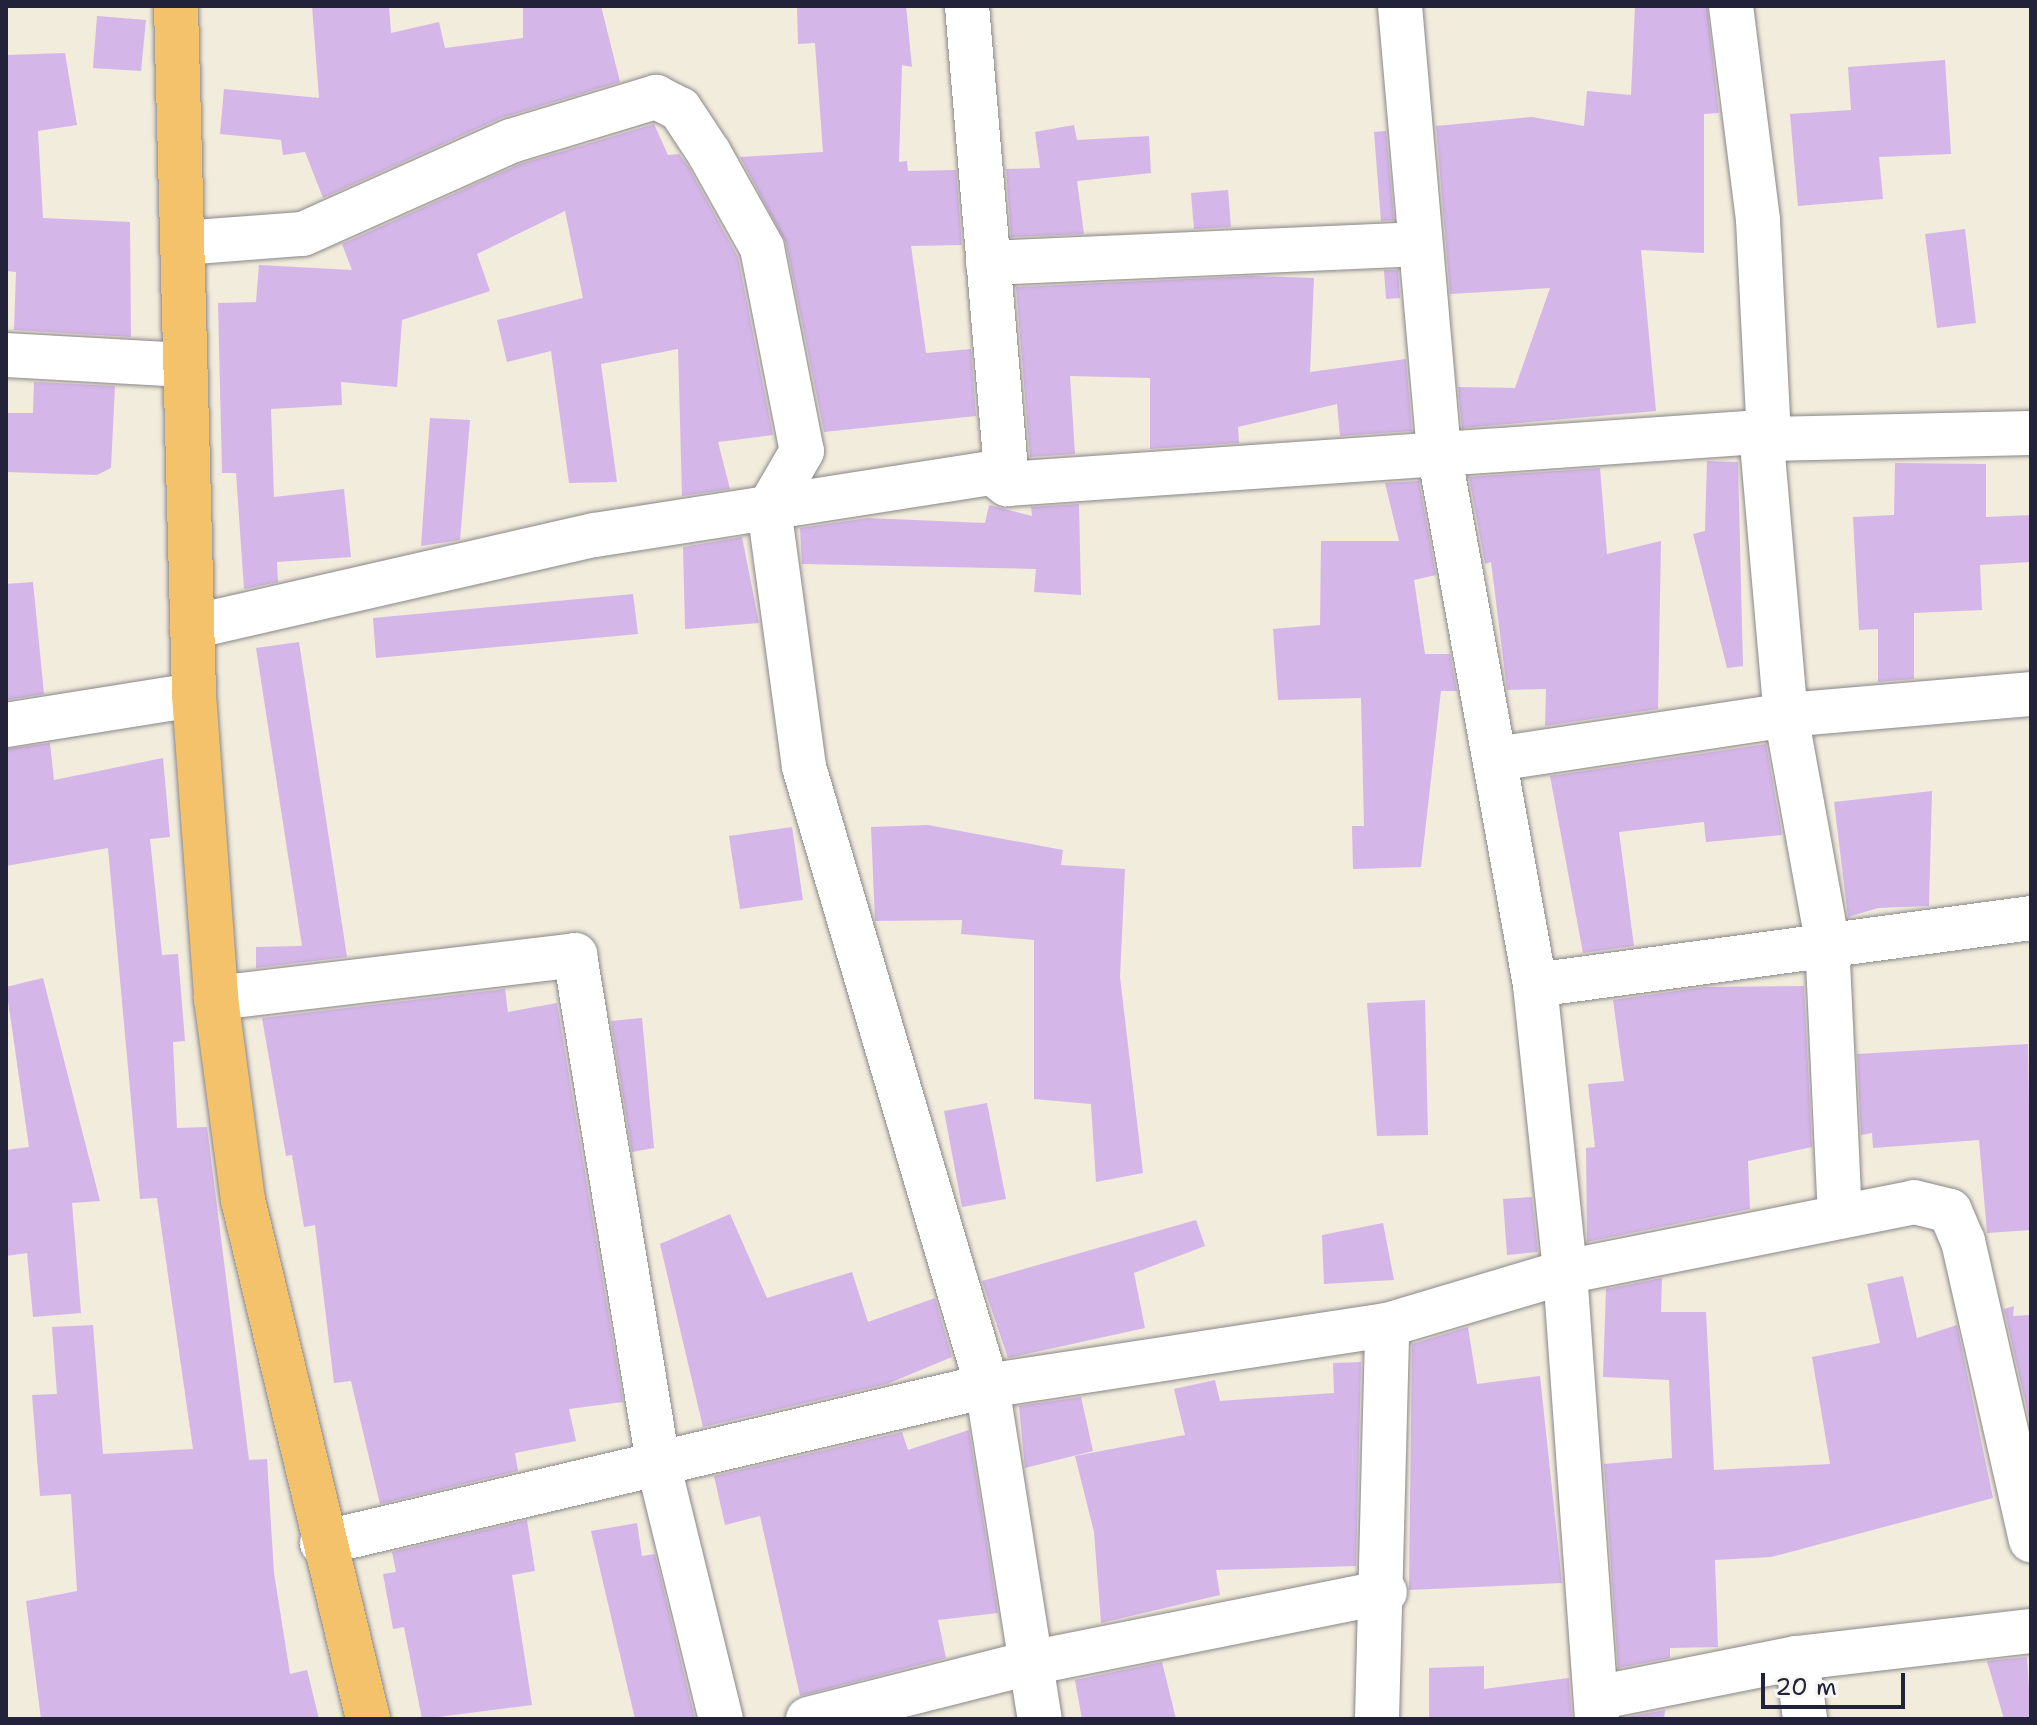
<!DOCTYPE html>
<html>
<head>
<meta charset="utf-8">
<style>
  body { margin:0 }
  #map { position:relative; width:2037px; height:1725px; overflow:hidden; background:#f1ecdb; font-family:"Shantell Sans",sans-serif }
  div>[style] { position:absolute }
  [style*='--x'] { left:calc(var(--x)*1px); top:calc(var(--y)*1px); width:calc(var(--w)*1px); rotate:calc(var(--a)*1deg) }
  .building>* { inset:0; background:#d5b6e8 }
  .roads { filter:drop-shadow(0 0 2px #8a878b) drop-shadow(0 0 2px #8a878b) }
  .minor>* { height:44px; margin:-22px; padding:0 22px; transform-origin:22px; border-radius:22px; background:#fff }
  .major>* { height:44px; margin:-22px; padding:0 22px; transform-origin:22px; border-radius:22px; background:#f3c26a }
  span { translate:-50% -50%; white-space:nowrap; text-align:center; line-height:1.15; -webkit-text-stroke:8px #f6f6f2; paint-order:stroke }
  .frame { position:absolute; inset:0; border:8px solid #22223b; pointer-events:none }
  .scale { position:absolute; left:1761px; top:1673px; width:144px; height:36px; box-sizing:border-box; border:4px solid #22223b; border-top:0; padding-left:10px; font-size:24px; line-height:28px; white-space:nowrap; color:#22223b; -webkit-text-stroke:6px #f6f6f2; paint-order:stroke }
</style>
</head>
<body>
<div id="map">
  <div class="building">
    <i style="clip-path:polygon(312px 6px,389px 6px,391px 33px,439px 22px,445px 48px,523px 38px,523px 6px,601px 6px,620px 82px,501px 118px,323px 198px,305px 152px,283px 155px,281px 140px,220px 134px,224px 89px,319px 98px)"></i>
    <i style="clip-path:polygon(797px 6px,906px 6px,912px 67px,902px 65px,899px 162px,907px 161px,908px 171px,956px 170px,962px 245px,911px 246px,926px 353px,971px 349px,976px 416px,824px 432px,786px 243px,740px 157px,823px 152px,815px 43px,798px 44px)"></i>
    <i style="clip-path:polygon(1635px 6px,1707px 6px,1719px 113px,1704px 114px,1704px 253px,1641px 250px,1656px 411px,1462px 428px,1458px 387px,1515px 388px,1550px 288px,1450px 294px,1436px 126px,1532px 117px,1584px 126px,1587px 91px,1631px 95px)"></i>
    <i style="clip-path:polygon(97px 16px,146px 20px,141px 71px,93px 68px)"></i>
    <i style="clip-path:polygon(65px 53px,77px 125px,38px 131px,43px 218px,130px 222px,131px 337px,14px 330px,16px 272px,6px 271px,8px 55px)"></i>
    <i style="clip-path:polygon(1945px 60px,1951px 154px,1879px 157px,1883px 199px,1798px 206px,1790px 114px,1851px 110px,1848px 67px)"></i>
    <i style="clip-path:polygon(654px 124px,668px 155px,679px 154px,688px 166px,738px 257px,773px 435px,718px 442px,730px 489px,682px 496px,678px 349px,601px 364px,617px 482px,569px 483px,551px 351px,507px 362px,497px 320px,583px 298px,565px 211px,477px 254px,490px 291px,402px 320px,397px 387px,341px 382px,342px 405px,271px 409px,274px 497px,344px 489px,351px 557px,277px 562px,278px 582px,244px 589px,236px 473px,222px 473px,218px 303px,256px 302px,259px 265px,352px 270px,342px 244px,520px 164px)"></i>
    <i style="clip-path:polygon(1074px 125px,1077px 140px,1149px 136px,1151px 173px,1077px 181px,1084px 234px,1011px 237px,1006px 169px,1040px 168px,1035px 132px)"></i>
    <i style="clip-path:polygon(1386px 131px,1394px 220px,1381px 221px,1374px 132px)"></i>
    <i style="clip-path:polygon(1228px 190px,1231px 227px,1194px 229px,1191px 193px)"></i>
    <i style="clip-path:polygon(1965px 229px,1976px 323px,1937px 328px,1925px 234px)"></i>
    <i style="clip-path:polygon(1384px 270px,1398px 270px,1400px 298px,1386px 299px)"></i>
    <i style="clip-path:polygon(1252px 276px,1314px 278px,1310px 372px,1406px 359px,1412px 431px,1340px 436px,1337px 404px,1238px 427px,1239px 443px,1150px 449px,1150px 378px,1070px 376px,1075px 454px,1030px 457px,1016px 287px)"></i>
    <i style="clip-path:polygon(34px 382px,115px 386px,111px 468px,97px 475px,6px 472px,6px 413px,33px 413px)"></i>
    <i style="clip-path:polygon(430px 418px,470px 420px,460px 540px,421px 546px)"></i>
    <i style="clip-path:polygon(1707px 461px,1738px 462px,1743px 666px,1727px 668px,1693px 534px,1705px 531px)"></i>
    <i style="clip-path:polygon(1895px 463px,1986px 464px,1986px 517px,2031px 515px,2031px 562px,1980px 565px,1982px 610px,1914px 613px,1914px 679px,1878px 682px,1878px 629px,1859px 630px,1853px 517px,1894px 515px)"></i>
    <i style="clip-path:polygon(1600px 468px,1607px 554px,1661px 541px,1658px 709px,1545px 726px,1546px 689px,1507px 690px,1491px 562px,1485px 564px,1469px 477px)"></i>
    <i style="clip-path:polygon(1419px 481px,1436px 575px,1414px 580px,1425px 654px,1450px 654px,1457px 691px,1441px 691px,1421px 867px,1353px 869px,1352px 826px,1364px 826px,1361px 698px,1278px 700px,1273px 629px,1320px 625px,1321px 541px,1399px 541px,1385px 483px)"></i>
    <i style="clip-path:polygon(1079px 504px,1081px 595px,1034px 592px,1036px 569px,802px 564px,800px 528px,868px 518px,985px 523px,989px 505px,1032px 516px,1031px 507px)"></i>
    <i style="clip-path:polygon(742px 537px,759px 623px,685px 629px,683px 547px)"></i>
    <i style="clip-path:polygon(33px 582px,44px 694px,6px 700px,6px 584px)"></i>
    <i style="clip-path:polygon(633px 594px,638px 634px,376px 658px,373px 618px)"></i>
    <i style="clip-path:polygon(299px 642px,347px 957px,256px 968px,256px 947px,302px 946px,256px 648px)"></i>
    <i style="clip-path:polygon(50px 743px,54px 780px,163px 758px,170px 837px,150px 839px,162px 955px,178px 954px,185px 1041px,173px 1042px,177px 1128px,207px 1127px,249px 1460px,267px 1459px,274px 1573px,290px 1674px,307px 1670px,319px 1719px,41px 1719px,26px 1601px,77px 1591px,71px 1494px,40px 1496px,32px 1395px,57px 1394px,52px 1327px,93px 1325px,103px 1454px,193px 1449px,157px 1198px,140px 1199px,108px 848px,6px 866px,6px 749px)"></i>
    <i style="clip-path:polygon(1766px 744px,1782px 835px,1706px 842px,1704px 822px,1619px 832px,1634px 946px,1583px 953px,1550px 776px)"></i>
    <i style="clip-path:polygon(1932px 791px,1929px 906px,1878px 908px,1848px 917px,1834px 802px)"></i>
    <i style="clip-path:polygon(928px 825px,1063px 850px,1061px 865px,1125px 869px,1120px 977px,1143px 1173px,1096px 1182px,1091px 1104px,1034px 1099px,1034px 940px,961px 934px,962px 920px,875px 921px,871px 827px)"></i>
    <i style="clip-path:polygon(792px 827px,803px 900px,740px 909px,729px 836px)"></i>
    <i style="clip-path:polygon(43px 978px,100px 1201px,72px 1203px,81px 1313px,33px 1317px,27px 1253px,6px 1256px,6px 1150px,29px 1147px,6px 987px)"></i>
    <i style="clip-path:polygon(1804px 986px,1812px 1147px,1748px 1161px,1750px 1209px,1587px 1242px,1586px 1148px,1595px 1147px,1588px 1084px,1624px 1081px,1613px 1000px,1705px 987px)"></i>
    <i style="clip-path:polygon(505px 989px,508px 1012px,557px 1003px,623px 1402px,569px 1409px,576px 1441px,515px 1453px,518px 1471px,380px 1504px,351px 1381px,334px 1383px,315px 1225px,304px 1227px,292px 1155px,286px 1156px,262px 1018px)"></i>
    <i style="clip-path:polygon(1425px 1000px,1428px 1135px,1377px 1136px,1367px 1003px)"></i>
    <i style="clip-path:polygon(642px 1018px,654px 1148px,632px 1152px,611px 1021px)"></i>
    <i style="clip-path:polygon(2028px 1044px,2031px 1230px,1987px 1233px,1979px 1140px,1873px 1148px,1872px 1133px,1861px 1135px,1857px 1054px)"></i>
    <i style="clip-path:polygon(987px 1103px,1006px 1199px,962px 1207px,944px 1111px)"></i>
    <i style="clip-path:polygon(1532px 1197px,1538px 1252px,1507px 1255px,1503px 1199px)"></i>
    <i style="clip-path:polygon(730px 1214px,767px 1298px,852px 1272px,868px 1322px,935px 1298px,952px 1357px,887px 1384px,703px 1427px,660px 1244px)"></i>
    <i style="clip-path:polygon(1196px 1220px,1205px 1246px,1134px 1273px,1145px 1328px,1008px 1358px,982px 1281px)"></i>
    <i style="clip-path:polygon(1383px 1223px,1394px 1280px,1324px 1284px,1322px 1235px)"></i>
    <i style="clip-path:polygon(1903px 1276px,1917px 1338px,1957px 1325px,1993px 1498px,1771px 1557px,1715px 1560px,1718px 1647px,1670px 1648px,1670px 1658px,1618px 1668px,1604px 1464px,1672px 1458px,1669px 1380px,1603px 1377px,1606px 1289px,1662px 1278px,1661px 1312px,1706px 1312px,1714px 1470px,1830px 1464px,1812px 1357px,1880px 1343px,1867px 1284px)"></i>
    <i style="clip-path:polygon(2014px 1306px,2013px 1316px,2031px 1315px,2031px 1427px,2004px 1309px)"></i>
    <i style="clip-path:polygon(1468px 1327px,1477px 1384px,1540px 1376px,1562px 1583px,1409px 1590px,1412px 1344px)"></i>
    <i style="clip-path:polygon(1361px 1362px,1356px 1566px,1216px 1570px,1220px 1595px,1101px 1623px,1094px 1532px,1075px 1456px,1185px 1435px,1174px 1389px,1215px 1380px,1220px 1401px,1334px 1393px,1333px 1363px)"></i>
    <i style="clip-path:polygon(1081px 1397px,1093px 1451px,1025px 1468px,1019px 1406px)"></i>
    <i style="clip-path:polygon(969px 1430px,998px 1613px,938px 1620px,946px 1658px,800px 1696px,760px 1516px,725px 1525px,714px 1476px,902px 1432px,908px 1450px)"></i>
    <i style="clip-path:polygon(527px 1520px,535px 1571px,512px 1575px,532px 1705px,422px 1719px,404px 1627px,393px 1629px,383px 1574px,396px 1572px,392px 1552px)"></i>
    <i style="clip-path:polygon(637px 1523px,642px 1556px,655px 1554px,695px 1719px,635px 1719px,591px 1531px)"></i>
    <i style="clip-path:polygon(2027px 1657px,2031px 1719px,2004px 1719px,1987px 1661px)"></i>
    <i style="clip-path:polygon(1162px 1662px,1176px 1719px,1082px 1719px,1075px 1680px)"></i>
    <i style="clip-path:polygon(1484px 1666px,1484px 1689px,1569px 1678px,1572px 1719px,1429px 1719px,1429px 1668px)"></i>
    <i style="clip-path:polygon(1665px 1710px,1664px 1719px,1622px 1719px,1622px 1718px)"></i>
  </div>
  <div class="roads">
    <div class="minor">
      <i style="--x:967;--y:6;--w:480;--a:85.2"></i>
      <i style="--x:1400;--y:6;--w:448;--a:85"></i>
      <i style="--x:1439;--y:452;--w:542;--a:79.79"></i>
      <i style="--x:1535;--y:985;--w:289;--a:84"></i>
      <i style="--x:1565;--y:1272;--w:448;--a:85.9"></i>
      <i style="--x:1731;--y:6;--w:216;--a:82.8"></i>
      <i style="--x:1758;--y:220;--w:219;--a:87.1"></i>
      <i style="--x:182;--y:243;--w:121;--a:-4.3"></i>
      <i style="--x:303;--y:234;--w:228;--a:-24.1"></i>
      <i style="--x:511;--y:141;--w:152;--a:-16.9"></i>
      <i style="--x:656;--y:97;--w:27;--a:27"></i>
      <i style="--x:680;--y:109;--w:53;--a:56.6"></i>
      <i style="--x:709;--y:153;--w:109;--a:60.8"></i>
      <i style="--x:762;--y:248;--w:207;--a:78.9"></i>
      <i style="--x:802;--y:451;--w:66;--a:120.1"></i>
      <i style="--x:769;--y:508;--w:261;--a:82.3"></i>
      <i style="--x:804;--y:767;--w:645;--a:73.53"></i>
      <i style="--x:987;--y:1386;--w:337;--a:81"></i>
      <i style="--x:988;--y:263;--w:429;--a:-2.5"></i>
      <i style="--x:6;--y:355;--w:179;--a:3.2"></i>
      <i style="--x:1761;--y:432;--w:284;--a:85"></i>
      <i style="--x:1786;--y:715;--w:230;--a:79.7"></i>
      <i style="--x:1827;--y:941;--w:273;--a:87.3"></i>
      <i style="--x:192;--y:627;--w:413;--a:-12.9"></i>
      <i style="--x:595;--y:535;--w:402;--a:-8.9"></i>
      <i style="--x:992;--y:473;--w:19;--a:36"></i>
      <i style="--x:1007;--y:484;--w:756;--a:-3.95"></i>
      <i style="--x:1761;--y:432;--w:11;--a:41"></i>
      <i style="--x:1769;--y:439;--w:262;--a:-1.3"></i>
      <i style="--x:6;--y:725;--w:190;--a:-9.1"></i>
      <i style="--x:1496;--y:759;--w:293;--a:-8.6"></i>
      <i style="--x:1786;--y:715;--w:246;--a:-4.9"></i>
      <i style="--x:1535;--y:985;--w:501;--a:-7.69"></i>
      <i style="--x:216;--y:998;--w:362;--a:-6.8"></i>
      <i style="--x:575;--y:955;--w:515;--a:80.72"></i>
      <i style="--x:658;--y:1463;--w:264;--a:76.2"></i>
      <i style="--x:322;--y:1543;--w:683;--a:-13.28"></i>
      <i style="--x:987;--y:1386;--w:405;--a:-8.7"></i>
      <i style="--x:1387;--y:1325;--w:186;--a:-16.6"></i>
      <i style="--x:1565;--y:1272;--w:356;--a:-11.3"></i>
      <i style="--x:1914;--y:1202;--w:37;--a:14"></i>
      <i style="--x:1950;--y:1211;--w:33;--a:67"></i>
      <i style="--x:1963;--y:1241;--w:307;--a:77.2"></i>
      <i style="--x:1797;--y:1658;--w:62;--a:82.5"></i>
      <i style="--x:1596;--y:1698;--w:205;--a:-11.3"></i>
      <i style="--x:1797;--y:1658;--w:236;--a:-6.6"></i>
      <i style="--x:808;--y:1719;--w:224;--a:-14.2"></i>
      <i style="--x:1025;--y:1664;--w:367;--a:-11.3"></i>
      <i style="--x:1377;--y:1719;--w:394;--a:-88.5"></i>
    </div>
    <div class="major">
      <i style="--x:176;--y:6;--w:689;--a:88.5"></i>
      <i style="--x:194;--y:695;--w:304;--a:85.8"></i>
      <i style="--x:216;--y:998;--w:204;--a:82.4"></i>
      <i style="--x:243;--y:1200;--w:534;--a:76.46"></i>
    </div>
  </div>
  <div class="frame"></div>
  <div class="scale">20 m</div>
</div>
</body>
</html>
